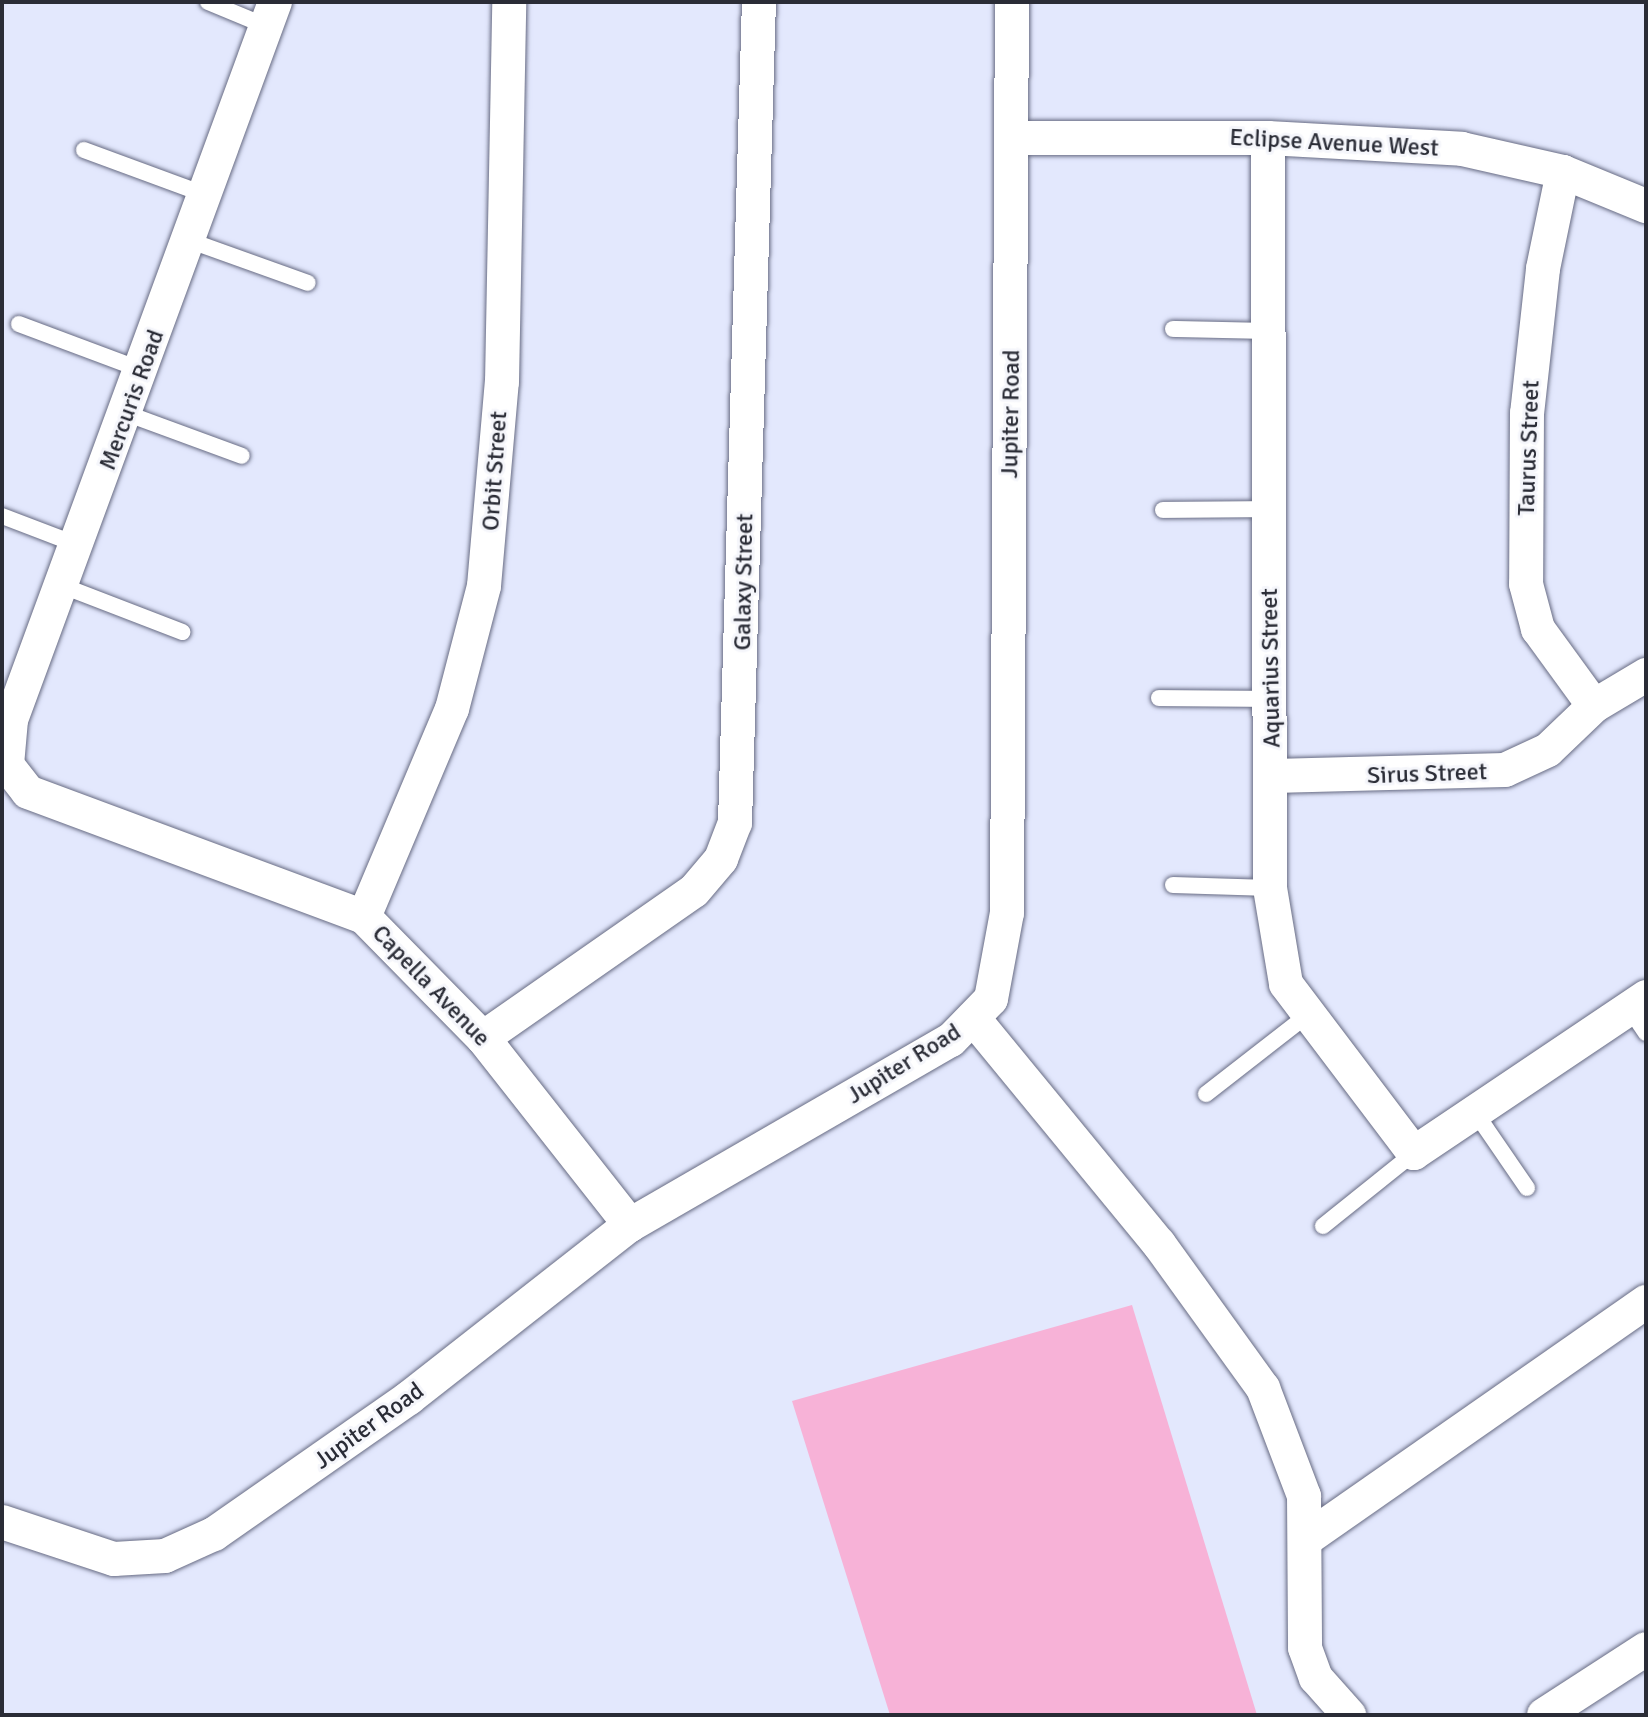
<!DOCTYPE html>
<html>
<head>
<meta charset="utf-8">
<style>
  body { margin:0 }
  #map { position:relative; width:1648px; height:1717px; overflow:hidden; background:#e3e8fd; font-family:Signika,sans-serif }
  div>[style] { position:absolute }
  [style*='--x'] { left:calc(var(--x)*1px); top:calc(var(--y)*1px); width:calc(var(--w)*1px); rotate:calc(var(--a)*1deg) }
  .green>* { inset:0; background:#f7b2d7 }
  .roads { filter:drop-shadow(0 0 2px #676b83) drop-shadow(0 0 2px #676b83) }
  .lane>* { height:16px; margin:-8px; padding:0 8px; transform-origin:8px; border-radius:8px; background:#fff }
  .street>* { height:34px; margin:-17px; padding:0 17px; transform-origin:17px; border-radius:17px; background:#fff }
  span { translate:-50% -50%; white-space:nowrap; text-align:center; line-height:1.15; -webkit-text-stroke:6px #f5f6fb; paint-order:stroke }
  .street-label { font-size:24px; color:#2a2c36 }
  .frame { position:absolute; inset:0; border:4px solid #2a2c36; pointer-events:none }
</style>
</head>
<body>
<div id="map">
  <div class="green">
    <i style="clip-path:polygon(1132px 1305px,1257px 1715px,890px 1715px,792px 1401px)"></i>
  </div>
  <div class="roads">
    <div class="lane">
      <i style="--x:208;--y:2;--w:57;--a:22.5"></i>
      <i style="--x:84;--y:150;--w:125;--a:20.2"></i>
      <i style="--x:188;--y:240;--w:127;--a:19.7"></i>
      <i style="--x:19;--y:324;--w:131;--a:20.5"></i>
      <i style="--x:1173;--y:329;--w:99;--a:1.2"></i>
      <i style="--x:128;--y:414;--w:121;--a:20.2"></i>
      <i style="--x:1163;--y:510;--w:107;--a:-0.5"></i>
      <i style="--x:2;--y:516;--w:81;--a:20.9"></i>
      <i style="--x:63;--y:586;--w:128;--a:21.1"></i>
      <i style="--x:1159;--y:698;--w:111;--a:0.5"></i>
      <i style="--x:1173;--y:885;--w:97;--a:1.8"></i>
      <i style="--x:1629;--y:1008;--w:30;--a:56"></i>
      <i style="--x:1206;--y:1094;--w:125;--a:-37.9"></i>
      <i style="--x:1475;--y:1112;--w:92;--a:55.6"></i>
      <i style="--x:1323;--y:1226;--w:117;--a:-38.7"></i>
    </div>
    <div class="street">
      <i style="--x:275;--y:2;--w:765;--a:110.19"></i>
      <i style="--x:11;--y:720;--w:45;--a:95.1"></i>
      <i style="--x:7;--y:765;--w:34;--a:52"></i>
      <i style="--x:28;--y:792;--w:358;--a:20.4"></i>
      <i style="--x:364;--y:917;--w:170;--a:45.5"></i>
      <i style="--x:483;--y:1038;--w:238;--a:51.8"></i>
      <i style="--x:1014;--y:138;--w:254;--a:0"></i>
      <i style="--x:1268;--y:138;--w:194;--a:3.2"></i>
      <i style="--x:1462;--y:149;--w:104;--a:12.8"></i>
      <i style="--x:1563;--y:172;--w:90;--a:22.3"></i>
      <i style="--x:1268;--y:138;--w:750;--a:89.85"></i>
      <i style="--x:1270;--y:888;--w:97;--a:80.5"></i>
      <i style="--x:1286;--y:984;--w:212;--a:52.9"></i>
      <i style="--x:1414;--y:1153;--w:280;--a:-33.9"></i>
      <i style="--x:1563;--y:172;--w:99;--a:101.7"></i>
      <i style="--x:1543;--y:269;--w:145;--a:96.3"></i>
      <i style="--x:1527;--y:413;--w:171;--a:90.3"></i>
      <i style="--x:1526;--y:584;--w:47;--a:75.1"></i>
      <i style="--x:1538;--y:629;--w:95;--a:54"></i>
      <i style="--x:1273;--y:776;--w:232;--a:-1.5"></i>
      <i style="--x:1505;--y:770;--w:47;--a:-24.9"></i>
      <i style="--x:1548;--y:750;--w:64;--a:-43.7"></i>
      <i style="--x:1594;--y:706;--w:61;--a:-30.8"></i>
      <i style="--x:364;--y:917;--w:226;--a:-67.1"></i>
      <i style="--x:452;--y:709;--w:127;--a:-75.4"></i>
      <i style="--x:484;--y:586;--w:205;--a:-85"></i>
      <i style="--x:502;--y:382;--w:380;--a:-88.9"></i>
      <i style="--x:974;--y:1019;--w:291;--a:50.6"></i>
      <i style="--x:1159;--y:1244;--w:178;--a:54.2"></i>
      <i style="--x:1263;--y:1388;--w:116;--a:69.2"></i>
      <i style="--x:1304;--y:1496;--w:152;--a:89.6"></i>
      <i style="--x:1305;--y:1648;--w:32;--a:70"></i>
      <i style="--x:1316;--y:1678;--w:50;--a:48.3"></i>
      <i style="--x:483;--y:1038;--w:257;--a:-34.9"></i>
      <i style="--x:694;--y:891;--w:42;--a:-49.8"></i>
      <i style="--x:721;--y:859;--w:39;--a:-69"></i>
      <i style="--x:735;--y:823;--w:821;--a:-88.33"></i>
      <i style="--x:2;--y:1522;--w:118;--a:18.3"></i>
      <i style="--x:114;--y:1559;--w:51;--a:-3.4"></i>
      <i style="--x:165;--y:1556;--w:54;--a:-24.2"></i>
      <i style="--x:214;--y:1534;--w:238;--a:-34.9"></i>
      <i style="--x:409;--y:1398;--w:281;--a:-38.1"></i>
      <i style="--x:630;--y:1225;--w:370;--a:-30"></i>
      <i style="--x:951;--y:1040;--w:57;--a:-45.7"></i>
      <i style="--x:991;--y:999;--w:87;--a:-79.5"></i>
      <i style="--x:1007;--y:913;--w:911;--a:-89.69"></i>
      <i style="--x:1309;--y:1537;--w:411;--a:-34.9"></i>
      <i style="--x:1544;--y:1715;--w:121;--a:-32.9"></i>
    </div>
  </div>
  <div class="street-label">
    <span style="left:1334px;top:143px;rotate:3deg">Eclipse Avenue West</span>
    <span style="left:132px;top:400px;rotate:-70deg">Mercuris Road</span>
    <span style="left:1011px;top:414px;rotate:-89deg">Jupiter Road</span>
    <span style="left:1529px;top:448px;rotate:-88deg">Taurus Street</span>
    <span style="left:495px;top:471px;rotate:-86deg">Orbit Street</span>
    <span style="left:744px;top:582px;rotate:-89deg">Galaxy Street</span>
    <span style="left:1271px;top:668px;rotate:-91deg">Aquarius Street</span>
    <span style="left:1427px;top:774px;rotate:-2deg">Sirus Street</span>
    <span style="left:431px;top:986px;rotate:46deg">Capella Avenue</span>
    <span style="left:904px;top:1064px;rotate:-32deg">Jupiter Road</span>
    <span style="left:369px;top:1426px;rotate:-36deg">Jupiter Road</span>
  </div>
  <div class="frame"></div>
</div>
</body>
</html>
